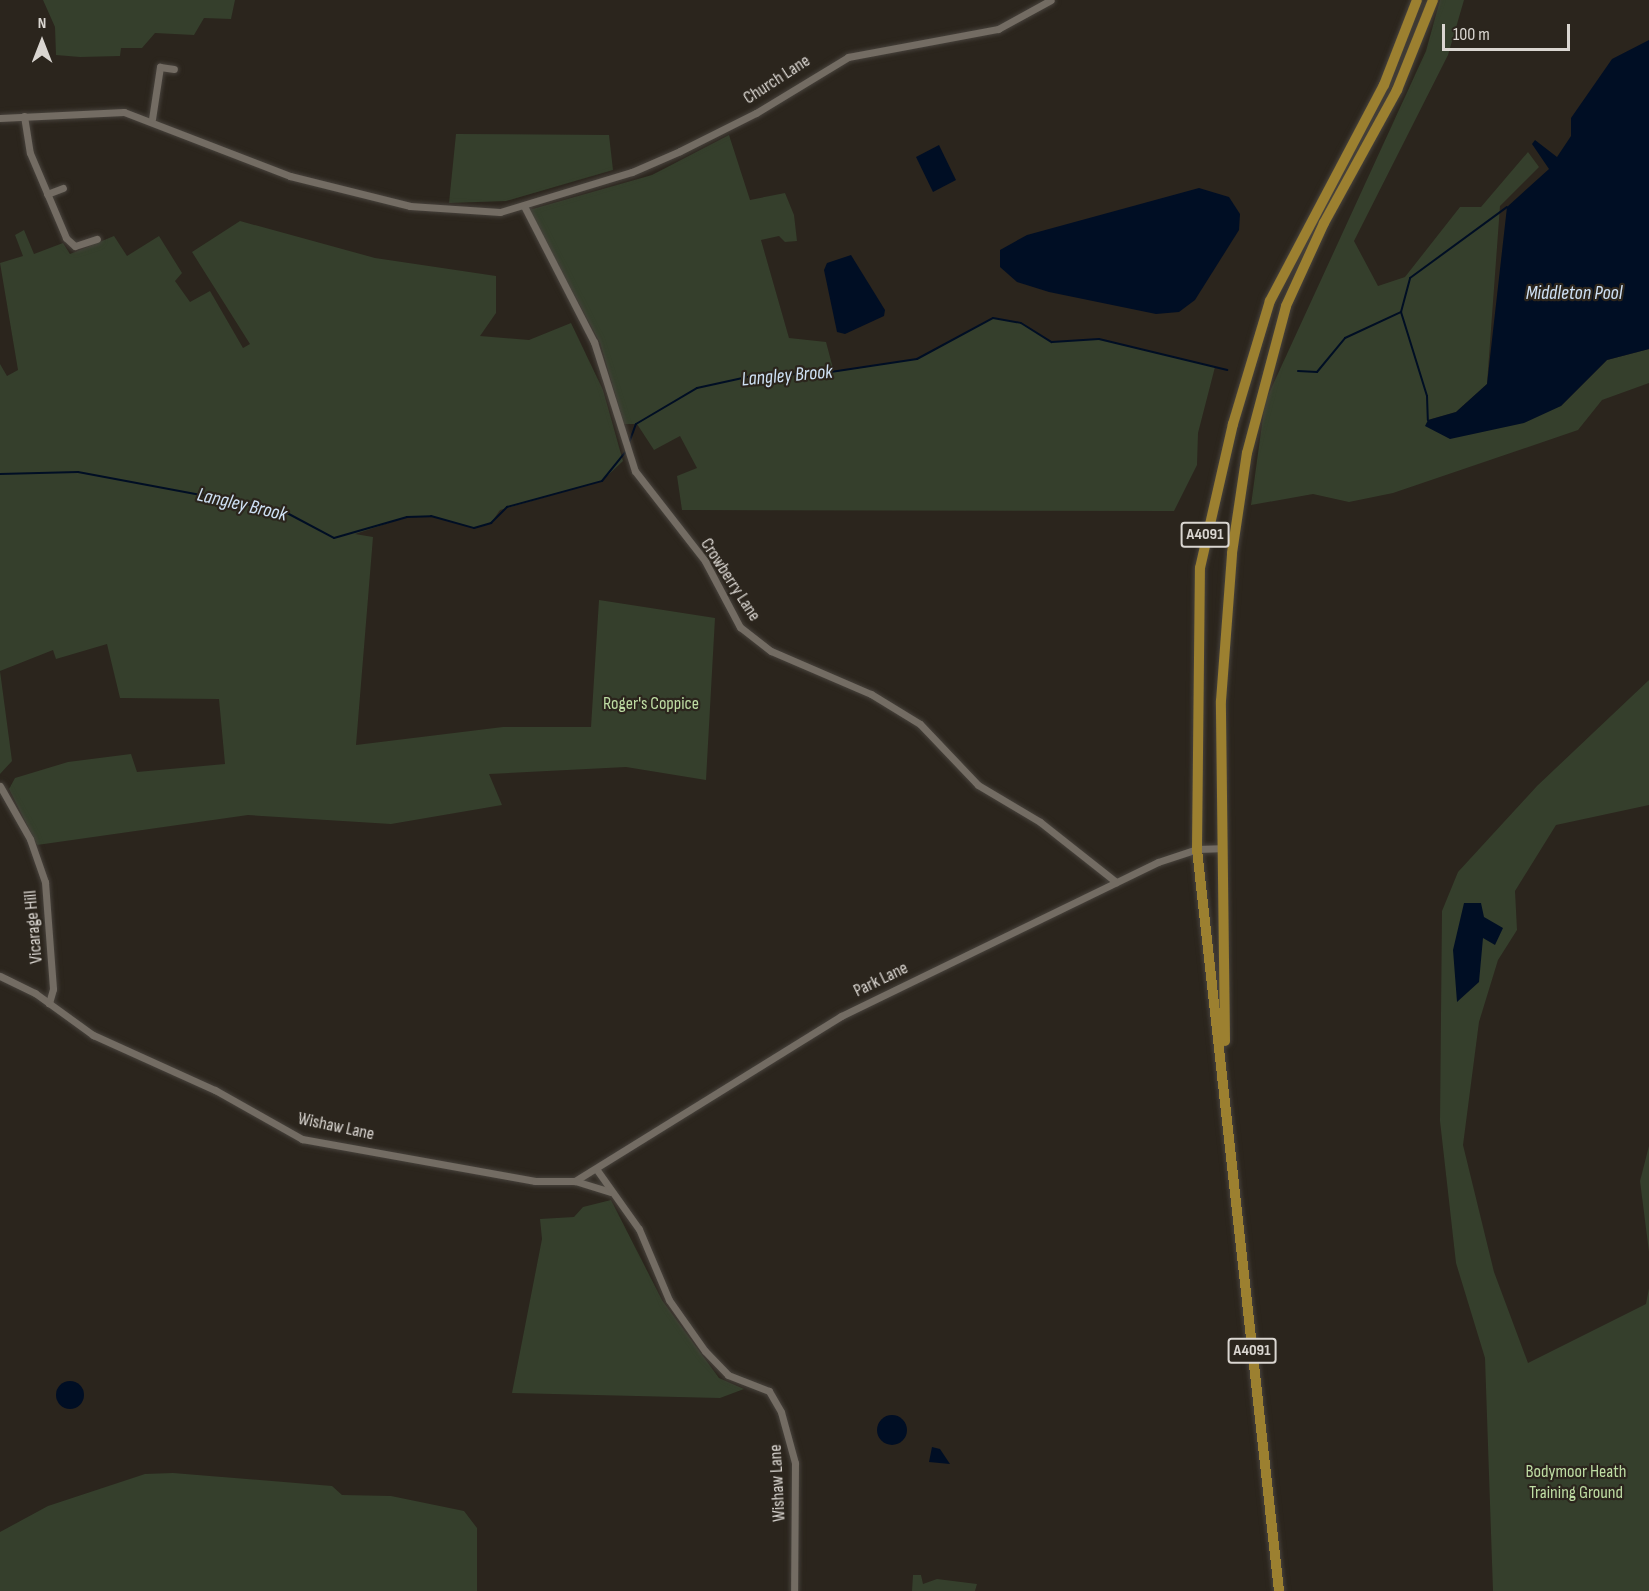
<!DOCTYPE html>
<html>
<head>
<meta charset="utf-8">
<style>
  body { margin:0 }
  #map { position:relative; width:1649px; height:1591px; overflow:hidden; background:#2b251d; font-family:"Sofia Sans Condensed",sans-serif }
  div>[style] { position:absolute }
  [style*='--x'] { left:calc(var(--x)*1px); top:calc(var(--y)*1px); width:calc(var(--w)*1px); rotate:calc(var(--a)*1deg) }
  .green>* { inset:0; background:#353f2c }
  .water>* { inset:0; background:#000e24 }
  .round { border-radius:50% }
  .stream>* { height:2px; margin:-1px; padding:0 1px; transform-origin:1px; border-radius:1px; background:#000e24 }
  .roads { filter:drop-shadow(0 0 2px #47423c) drop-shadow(0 0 2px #47423c) }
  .minor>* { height:7px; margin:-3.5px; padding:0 3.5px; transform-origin:3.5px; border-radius:3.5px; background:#736c63 }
  .primary>* { height:10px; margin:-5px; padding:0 5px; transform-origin:5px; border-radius:5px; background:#9c8030 }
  span { translate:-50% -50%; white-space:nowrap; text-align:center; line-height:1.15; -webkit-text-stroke:4.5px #2b251d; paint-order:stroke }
  .shield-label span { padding:2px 4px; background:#2b251d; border:2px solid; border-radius:4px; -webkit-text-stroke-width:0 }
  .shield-label { font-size:16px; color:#dad6d1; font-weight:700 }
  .street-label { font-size:18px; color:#dad6d1 }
  .park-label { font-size:18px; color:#bedca3 }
  .water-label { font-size:20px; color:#cfe1f5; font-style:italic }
  .north { position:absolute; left:12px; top:12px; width:60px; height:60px; -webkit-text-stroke:4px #2b251d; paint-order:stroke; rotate:0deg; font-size:16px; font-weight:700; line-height:24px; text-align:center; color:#dad6d1 }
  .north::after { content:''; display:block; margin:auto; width:21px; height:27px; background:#dad6d1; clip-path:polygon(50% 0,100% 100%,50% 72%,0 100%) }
  .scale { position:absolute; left:1442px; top:24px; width:128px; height:27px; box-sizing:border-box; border:3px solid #dad6d1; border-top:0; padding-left:8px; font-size:18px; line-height:21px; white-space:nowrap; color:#dad6d1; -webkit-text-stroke:4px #2b251d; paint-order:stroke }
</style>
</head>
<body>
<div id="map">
  <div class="green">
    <i style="clip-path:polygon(43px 0,235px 0,231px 19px,204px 18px,194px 35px,155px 33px,142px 48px,121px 48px,120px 56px,80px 57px,56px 55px,55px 27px)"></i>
    <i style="clip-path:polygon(1440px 0,1464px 0,1448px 55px,1354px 241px,1378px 286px,1405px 277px,1460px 207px,1481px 207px,1528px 152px,1539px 167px,1500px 206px,1487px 384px,1456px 412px,1428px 420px,1561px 406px,1607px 360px,1649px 349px,1649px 383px,1602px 400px,1578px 430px,1393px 493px,1349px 502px,1313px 494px,1251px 505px,1265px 402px,1426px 51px)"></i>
    <i style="clip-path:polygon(456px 134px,609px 135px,613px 170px,506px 201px,449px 203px)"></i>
    <i style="clip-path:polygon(729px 135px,750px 200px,785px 193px,794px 215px,797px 241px,785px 242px,779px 236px,761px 240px,789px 338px,826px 342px,834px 372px,917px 359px,993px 318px,1021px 323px,1052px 342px,1099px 339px,1215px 367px,1198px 433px,1197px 465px,1174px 511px,682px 510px,677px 476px,697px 468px,680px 436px,654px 450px,637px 424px,624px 424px,600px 343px,529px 210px,652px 175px)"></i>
    <i style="clip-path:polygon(240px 221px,375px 258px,496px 276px,496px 313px,480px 336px,529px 340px,571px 323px,603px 390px,623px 461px,602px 481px,500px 510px,491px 523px,474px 528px,431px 516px,407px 517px,355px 534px,373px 537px,356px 745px,503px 727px,591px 727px,599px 600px,715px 618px,706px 780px,626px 767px,489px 774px,502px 805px,391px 824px,248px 815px,37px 845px,9px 789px,15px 778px,68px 762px,131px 754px,137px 772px,225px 764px,219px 699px,120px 698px,107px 644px,56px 659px,53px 650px,0 671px,12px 761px,0 774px,0 364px,7px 376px,18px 370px,0 263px,23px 256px,15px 235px,24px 230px,34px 254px,63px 243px,70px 254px,114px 236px,127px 256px,159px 236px,182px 273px,175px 281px,190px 302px,210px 291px,243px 348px,250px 344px,192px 252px)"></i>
    <i style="clip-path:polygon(1649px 680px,1649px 805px,1556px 825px,1515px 891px,1517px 930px,1498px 960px,1479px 1022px,1463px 1145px,1494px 1272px,1528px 1363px,1646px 1304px,1649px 1288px,1649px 1591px,1493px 1591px,1485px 1358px,1456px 1263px,1440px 1121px,1442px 911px,1458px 872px,1537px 786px)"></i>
    <i style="clip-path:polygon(1649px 1146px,1649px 1252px,1640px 1181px)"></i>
    <i style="clip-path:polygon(611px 1200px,662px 1300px,719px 1378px,744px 1389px,720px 1398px,512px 1393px,542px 1239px,540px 1219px,574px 1217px,583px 1207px)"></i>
    <i style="clip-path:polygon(173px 1473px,332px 1486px,342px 1495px,391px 1496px,464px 1511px,477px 1528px,477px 1591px,0 1591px,0 1532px,48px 1506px,145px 1474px)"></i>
    <i style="clip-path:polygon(913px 1575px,921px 1575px,923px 1584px,937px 1579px,977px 1584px,975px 1591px,912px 1591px)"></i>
  </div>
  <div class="water">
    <i style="clip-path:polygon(1649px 40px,1649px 349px,1607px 360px,1561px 406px,1524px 423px,1450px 439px,1425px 426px,1428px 420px,1456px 412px,1487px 384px,1507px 207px,1549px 169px,1532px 144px,1535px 140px,1557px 157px,1571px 136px,1571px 118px,1612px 59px)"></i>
    <i style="clip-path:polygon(939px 145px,956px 180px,933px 192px,916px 157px)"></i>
    <i style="clip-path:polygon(1199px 188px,1229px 197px,1240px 214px,1239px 230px,1195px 300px,1179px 312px,1156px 314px,1049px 292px,1017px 282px,1000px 267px,1000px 250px,1027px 235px)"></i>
    <i style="clip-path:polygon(851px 255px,885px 310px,884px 316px,845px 334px,837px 332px,824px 270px,827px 263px)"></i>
    <i style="clip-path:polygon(1464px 903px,1481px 903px,1484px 917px,1503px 928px,1495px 945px,1483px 938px,1479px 982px,1457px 1002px,1453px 950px)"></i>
    <i class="round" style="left:56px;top:1381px;width:28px;height:28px"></i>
    <i class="round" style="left:877px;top:1415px;width:30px;height:30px"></i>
    <i style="clip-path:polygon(932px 1447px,940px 1449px,950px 1464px,929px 1462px)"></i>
  </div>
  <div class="stream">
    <i style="--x:1401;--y:312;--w:35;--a:-75"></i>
    <i style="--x:1410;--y:278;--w:120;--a:-36.2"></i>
    <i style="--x:1298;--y:371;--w:19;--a:3"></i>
    <i style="--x:1317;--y:372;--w:44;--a:-50.5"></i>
    <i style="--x:1345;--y:338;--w:62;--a:-24.9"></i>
    <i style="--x:1401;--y:312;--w:88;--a:72.8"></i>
    <i style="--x:1427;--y:396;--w:24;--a:88"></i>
    <i style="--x:629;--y:443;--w:20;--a:-70"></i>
    <i style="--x:636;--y:424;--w:71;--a:-30.5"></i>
    <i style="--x:697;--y:388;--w:56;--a:-12.3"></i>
    <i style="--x:752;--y:376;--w:72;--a:-2.4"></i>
    <i style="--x:824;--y:373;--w:94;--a:-8.6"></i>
    <i style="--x:917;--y:359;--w:86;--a:-28.3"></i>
    <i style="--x:993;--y:318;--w:28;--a:10"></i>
    <i style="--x:1021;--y:323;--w:36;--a:32"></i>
    <i style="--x:1052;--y:342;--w:47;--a:-3.7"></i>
    <i style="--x:1099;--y:339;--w:132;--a:13.6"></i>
    <i style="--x:0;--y:474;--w:78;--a:-1.5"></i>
    <i style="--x:78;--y:472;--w:152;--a:10.6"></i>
    <i style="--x:227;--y:500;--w:61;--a:12.2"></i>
    <i style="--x:287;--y:513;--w:53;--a:28"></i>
    <i style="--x:334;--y:538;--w:76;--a:-16"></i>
    <i style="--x:407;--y:517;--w:24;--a:-2"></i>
    <i style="--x:431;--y:516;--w:45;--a:15.6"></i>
    <i style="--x:474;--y:528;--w:18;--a:-16"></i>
    <i style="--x:491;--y:523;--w:23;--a:-45"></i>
    <i style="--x:507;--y:507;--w:98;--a:-15.3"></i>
    <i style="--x:602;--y:481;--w:38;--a:-51"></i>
  </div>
  <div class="roads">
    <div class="minor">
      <i style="--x:24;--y:116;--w:37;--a:81"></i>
      <i style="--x:30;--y:153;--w:92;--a:67"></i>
      <i style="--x:66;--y:238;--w:12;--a:42"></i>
      <i style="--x:75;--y:246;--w:23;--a:-18"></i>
      <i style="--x:0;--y:118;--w:124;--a:-2.8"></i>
      <i style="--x:124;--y:112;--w:178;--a:21.1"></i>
      <i style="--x:290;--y:176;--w:124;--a:14"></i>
      <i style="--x:410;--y:206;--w:90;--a:3.8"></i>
      <i style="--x:500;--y:212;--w:138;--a:-16.9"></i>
      <i style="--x:632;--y:172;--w:52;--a:-23.6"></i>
      <i style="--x:680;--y:151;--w:85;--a:-26.6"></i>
      <i style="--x:756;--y:113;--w:108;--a:-31.3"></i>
      <i style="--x:848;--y:57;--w:153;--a:-10.6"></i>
      <i style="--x:998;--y:29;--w:60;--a:-28.7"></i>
      <i style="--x:152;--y:119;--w:53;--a:-81.3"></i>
      <i style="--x:160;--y:67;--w:14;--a:8"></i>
      <i style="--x:47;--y:194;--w:17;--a:-21"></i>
      <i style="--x:524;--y:206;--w:153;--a:62.8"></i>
      <i style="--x:594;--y:342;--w:135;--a:72.4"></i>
      <i style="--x:635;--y:471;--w:114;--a:52.1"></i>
      <i style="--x:705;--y:561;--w:75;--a:62.1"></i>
      <i style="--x:740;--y:627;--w:39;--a:38"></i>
      <i style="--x:771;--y:651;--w:109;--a:23.3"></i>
      <i style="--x:871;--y:694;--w:57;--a:31.5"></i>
      <i style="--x:920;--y:724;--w:84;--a:46.4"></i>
      <i style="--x:978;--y:785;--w:72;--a:30.8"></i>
      <i style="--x:1040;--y:822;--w:97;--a:38.3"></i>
      <i style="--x:0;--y:786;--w:61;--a:60.5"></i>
      <i style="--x:30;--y:839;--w:46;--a:70.8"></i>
      <i style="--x:45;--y:882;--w:107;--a:85.7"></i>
      <i style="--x:53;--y:989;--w:15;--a:106"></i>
      <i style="--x:0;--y:976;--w:39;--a:26"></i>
      <i style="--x:35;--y:993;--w:72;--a:35.9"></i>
      <i style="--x:93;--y:1035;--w:134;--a:24.3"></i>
      <i style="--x:215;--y:1090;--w:100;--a:29.4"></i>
      <i style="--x:302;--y:1139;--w:237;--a:10.2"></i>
      <i style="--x:535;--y:1181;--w:40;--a:0"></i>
      <i style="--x:575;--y:1181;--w:37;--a:17"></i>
      <i style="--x:597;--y:1170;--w:72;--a:54.6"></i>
      <i style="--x:639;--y:1229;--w:77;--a:67.1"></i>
      <i style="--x:669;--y:1300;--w:62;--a:54.8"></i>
      <i style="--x:705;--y:1351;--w:33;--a:46"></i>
      <i style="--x:728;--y:1375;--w:44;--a:21.3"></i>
      <i style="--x:769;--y:1391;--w:24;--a:60"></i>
      <i style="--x:781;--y:1412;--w:53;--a:74.6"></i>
      <i style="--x:795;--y:1463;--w:128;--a:90.4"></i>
      <i style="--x:575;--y:1181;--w:313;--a:-31.8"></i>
      <i style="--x:841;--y:1016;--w:352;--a:-25.9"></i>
      <i style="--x:1158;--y:862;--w:41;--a:-18.4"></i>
      <i style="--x:1197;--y:849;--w:23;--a:-2"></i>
    </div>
    <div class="primary">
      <i style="--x:1225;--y:1041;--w:340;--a:-90.7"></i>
      <i style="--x:1221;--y:701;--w:148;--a:-85.7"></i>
      <i style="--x:1232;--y:553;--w:101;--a:-81.5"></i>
      <i style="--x:1247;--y:453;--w:152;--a:-75.1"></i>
      <i style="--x:1286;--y:306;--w:91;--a:-65.4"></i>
      <i style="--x:1324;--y:223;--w:152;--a:-61.2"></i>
      <i style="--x:1397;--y:90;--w:97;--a:-68.2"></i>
      <i style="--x:1279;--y:1591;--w:747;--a:-96.31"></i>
      <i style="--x:1197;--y:849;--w:281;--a:-89.4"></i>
      <i style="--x:1200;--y:568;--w:148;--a:-77.1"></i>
      <i style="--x:1233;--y:424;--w:128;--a:-73.3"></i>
      <i style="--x:1270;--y:301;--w:244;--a:-62.2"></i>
      <i style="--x:1384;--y:85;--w:91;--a:-68.8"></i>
    </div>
  </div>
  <div class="shield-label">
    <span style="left:1205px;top:535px">A4091</span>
    <span style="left:1252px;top:1351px">A4091</span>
  </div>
  <div class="street-label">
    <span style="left:777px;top:80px;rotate:-33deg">Church Lane</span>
    <span style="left:730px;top:580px;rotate:57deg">Crowberry Lane</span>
    <span style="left:34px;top:927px;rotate:-95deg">Vicarage Hill</span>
    <span style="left:881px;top:980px;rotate:-26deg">Park Lane</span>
    <span style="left:336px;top:1127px;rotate:12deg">Wishaw Lane</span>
    <span style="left:778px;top:1483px;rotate:-93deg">Wishaw Lane</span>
  </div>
  <div class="park-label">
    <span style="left:651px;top:704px">Roger's Coppice</span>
    <span style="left:1576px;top:1483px">Bodymoor Heath<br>Training Ground</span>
  </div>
  <div class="water-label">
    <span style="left:1574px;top:293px">Middleton Pool</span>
    <span style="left:787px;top:376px;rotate:-5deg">Langley Brook</span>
    <span style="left:242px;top:505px;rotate:13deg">Langley Brook</span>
  </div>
  <div class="north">N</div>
  <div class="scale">100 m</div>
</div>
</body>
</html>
